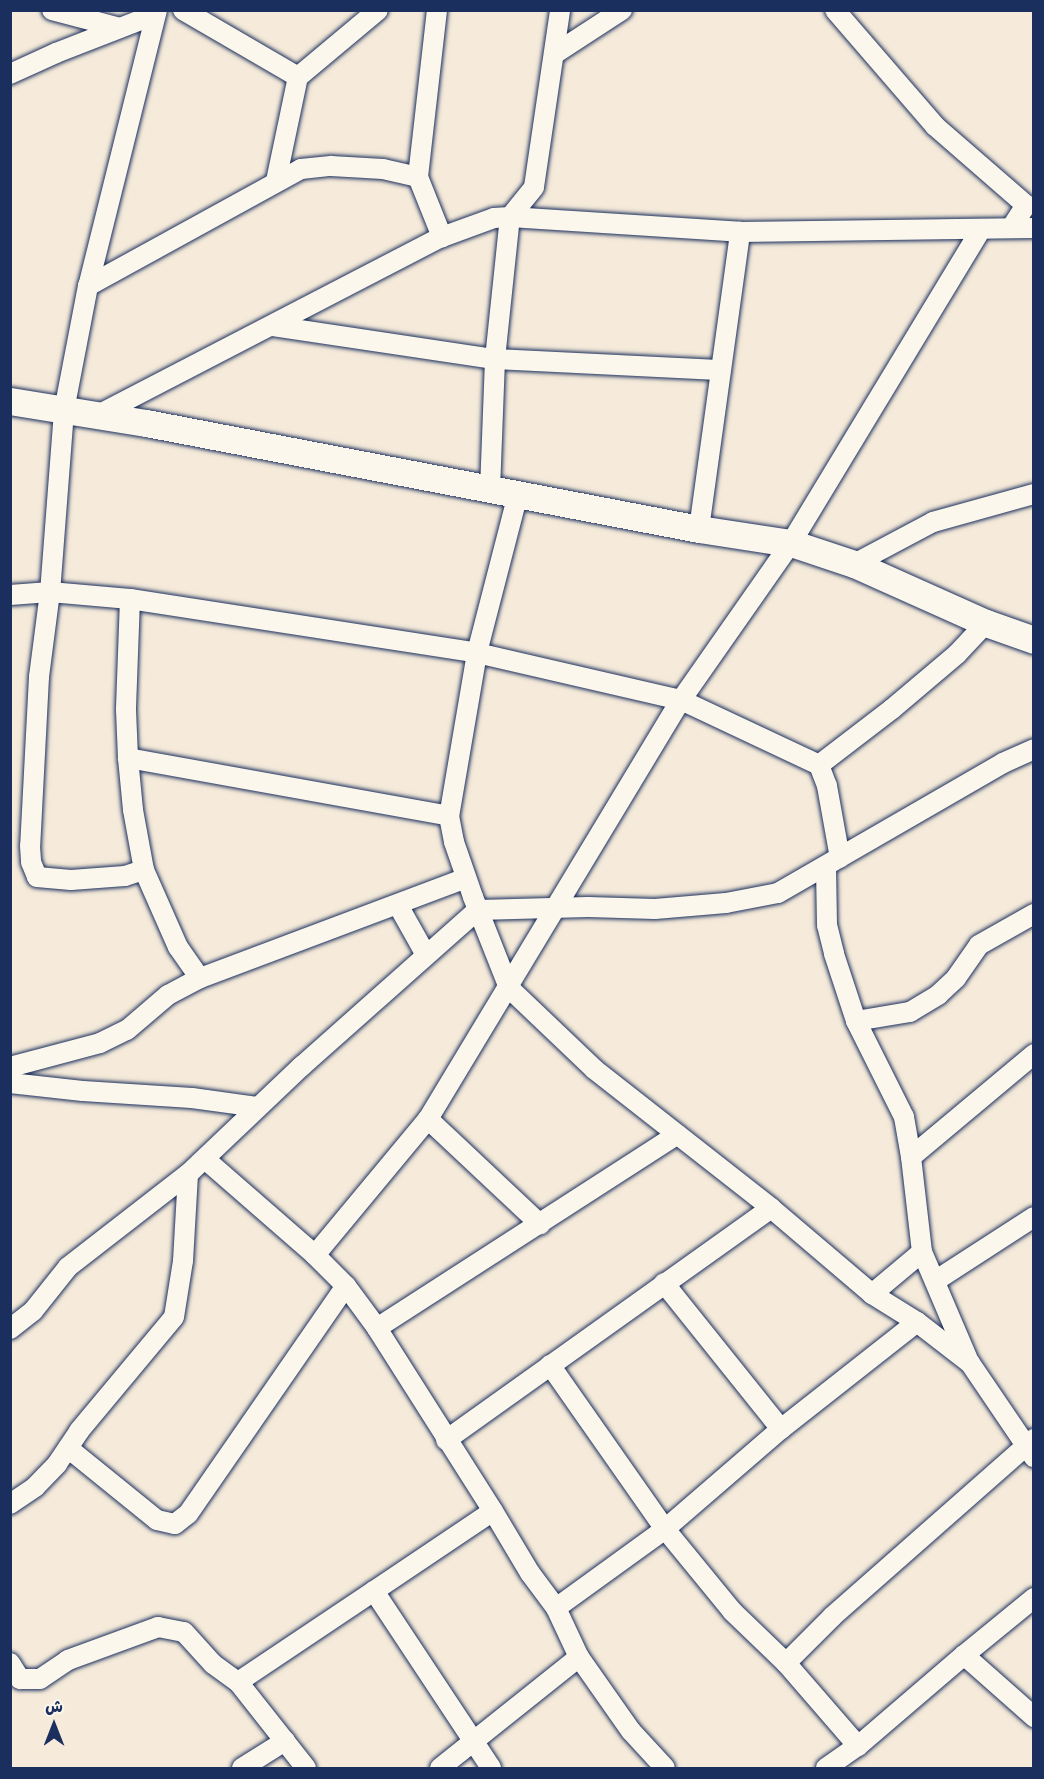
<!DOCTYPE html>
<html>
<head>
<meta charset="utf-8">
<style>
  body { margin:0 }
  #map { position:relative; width:1044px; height:1779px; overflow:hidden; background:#f6ebda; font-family:"Shantell Sans","Playpen Sans Arabic",sans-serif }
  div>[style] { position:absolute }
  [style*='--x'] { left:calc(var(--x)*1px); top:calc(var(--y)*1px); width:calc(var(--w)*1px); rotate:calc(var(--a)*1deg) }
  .roads { filter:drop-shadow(0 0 2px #1b2f5e) drop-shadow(0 0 2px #1b2f5e) }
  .street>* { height:20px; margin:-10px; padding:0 10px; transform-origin:10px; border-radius:10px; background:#fbf7ec }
  .secondary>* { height:27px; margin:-13.5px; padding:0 13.5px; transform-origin:13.5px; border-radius:13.5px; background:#fbf7ec }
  span { translate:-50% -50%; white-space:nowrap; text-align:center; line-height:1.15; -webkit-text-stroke:5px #fbf7ec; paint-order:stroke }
  .frame { position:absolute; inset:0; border:12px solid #1b2f5e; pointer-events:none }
  .north { position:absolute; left:24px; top:1695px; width:60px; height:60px; -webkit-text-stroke:4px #fbf7ec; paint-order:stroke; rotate:0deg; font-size:16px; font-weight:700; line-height:24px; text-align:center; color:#1b2f5e }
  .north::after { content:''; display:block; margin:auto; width:21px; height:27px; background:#1b2f5e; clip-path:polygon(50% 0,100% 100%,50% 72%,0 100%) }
</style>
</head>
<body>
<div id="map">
  <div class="roads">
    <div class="street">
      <i style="--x:52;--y:10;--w:70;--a:14.8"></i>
      <i style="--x:157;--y:10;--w:284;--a:104"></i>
      <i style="--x:88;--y:286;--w:127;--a:100.9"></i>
      <i style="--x:64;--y:411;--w:182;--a:94.4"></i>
      <i style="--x:50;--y:592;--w:86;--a:97.4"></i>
      <i style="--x:39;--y:677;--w:169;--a:93"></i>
      <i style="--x:30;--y:846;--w:16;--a:86"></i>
      <i style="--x:31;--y:862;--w:16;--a:68"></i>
      <i style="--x:37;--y:877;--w:34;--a:5"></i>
      <i style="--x:71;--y:880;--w:54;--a:-4.2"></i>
      <i style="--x:125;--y:876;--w:20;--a:-18"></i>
      <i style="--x:144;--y:870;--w:84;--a:66.2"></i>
      <i style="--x:178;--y:947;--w:38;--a:55"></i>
      <i style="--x:183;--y:10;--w:133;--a:30.2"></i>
      <i style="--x:437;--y:10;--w:168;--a:96.5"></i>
      <i style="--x:418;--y:177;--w:65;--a:68.2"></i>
      <i style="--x:835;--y:10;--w:153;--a:49.2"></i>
      <i style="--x:935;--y:126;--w:121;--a:41"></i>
      <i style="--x:1026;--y:205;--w:27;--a:123"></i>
      <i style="--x:556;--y:53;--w:79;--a:-33.1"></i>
      <i style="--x:10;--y:74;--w:51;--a:-24.5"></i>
      <i style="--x:56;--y:53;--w:107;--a:-21.3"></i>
      <i style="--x:276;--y:181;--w:106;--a:-78.1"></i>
      <i style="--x:298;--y:77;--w:104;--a:-39.9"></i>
      <i style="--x:88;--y:286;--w:243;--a:-28.8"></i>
      <i style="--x:301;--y:169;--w:30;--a:-6"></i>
      <i style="--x:331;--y:166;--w:52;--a:3.3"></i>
      <i style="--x:383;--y:169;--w:36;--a:13"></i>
      <i style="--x:273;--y:326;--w:224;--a:8.5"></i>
      <i style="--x:495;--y:359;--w:224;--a:2.8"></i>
      <i style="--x:96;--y:416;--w:390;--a:-27.4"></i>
      <i style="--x:442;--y:237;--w:55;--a:-20.1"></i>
      <i style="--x:494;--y:218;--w:16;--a:-4"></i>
      <i style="--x:510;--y:217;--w:230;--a:3.7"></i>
      <i style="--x:740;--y:232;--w:294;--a:-0.8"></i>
      <i style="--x:490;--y:490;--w:131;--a:-87.8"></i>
      <i style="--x:495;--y:359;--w:143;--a:-84"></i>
      <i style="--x:510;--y:217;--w:38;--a:-51"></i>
      <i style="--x:534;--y:187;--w:179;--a:-81.6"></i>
      <i style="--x:518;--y:494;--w:164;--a:104.5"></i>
      <i style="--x:477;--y:653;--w:165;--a:99.7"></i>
      <i style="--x:449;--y:816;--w:26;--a:79"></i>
      <i style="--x:454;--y:842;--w:58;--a:70.9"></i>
      <i style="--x:473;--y:897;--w:98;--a:68.4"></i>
      <i style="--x:509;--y:988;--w:117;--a:43.6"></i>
      <i style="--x:594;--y:1069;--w:225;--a:38.1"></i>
      <i style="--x:771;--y:1208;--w:133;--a:40.4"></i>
      <i style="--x:872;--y:1294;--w:53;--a:31.9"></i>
      <i style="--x:917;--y:1322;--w:67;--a:37.7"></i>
      <i style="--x:970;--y:1363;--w:114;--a:55.8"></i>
      <i style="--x:699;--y:529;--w:300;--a:-82.1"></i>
      <i style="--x:854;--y:564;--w:89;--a:-28"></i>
      <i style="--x:933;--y:522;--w:105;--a:-15.5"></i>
      <i style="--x:10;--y:595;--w:40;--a:-4.3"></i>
      <i style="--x:50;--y:592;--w:80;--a:5"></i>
      <i style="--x:130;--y:599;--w:351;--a:8.8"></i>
      <i style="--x:477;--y:653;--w:209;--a:13"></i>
      <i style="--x:681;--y:700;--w:153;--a:25.2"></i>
      <i style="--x:819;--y:765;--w:22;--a:69"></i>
      <i style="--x:827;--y:786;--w:73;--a:79.8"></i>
      <i style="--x:130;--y:599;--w:111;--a:92.1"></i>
      <i style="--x:126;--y:710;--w:48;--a:87.6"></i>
      <i style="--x:128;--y:758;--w:52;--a:84.5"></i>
      <i style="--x:133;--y:810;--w:61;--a:79.6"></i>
      <i style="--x:128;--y:758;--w:326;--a:10.2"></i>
      <i style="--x:819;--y:765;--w:92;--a:-37.5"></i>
      <i style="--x:892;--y:709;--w:85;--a:-40.2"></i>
      <i style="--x:957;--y:654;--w:42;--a:-46.9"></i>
      <i style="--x:826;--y:867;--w:58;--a:89"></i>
      <i style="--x:827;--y:925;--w:30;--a:76"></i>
      <i style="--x:834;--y:954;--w:71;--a:71.8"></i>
      <i style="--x:856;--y:1021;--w:107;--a:63.4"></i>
      <i style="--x:904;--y:1117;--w:41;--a:80.1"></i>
      <i style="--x:398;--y:905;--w:57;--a:60.8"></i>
      <i style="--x:856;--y:1021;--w:55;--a:-9.5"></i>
      <i style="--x:910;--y:1012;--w:33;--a:-31"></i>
      <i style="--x:938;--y:995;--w:25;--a:-43"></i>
      <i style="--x:956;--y:978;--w:40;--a:-55.1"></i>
      <i style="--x:979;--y:945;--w:63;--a:-29.4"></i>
      <i style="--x:10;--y:1067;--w:93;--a:-14.9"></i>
      <i style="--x:100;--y:1043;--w:30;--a:-26"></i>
      <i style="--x:127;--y:1030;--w:54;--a:-40.5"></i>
      <i style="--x:168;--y:995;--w:36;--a:-28"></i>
      <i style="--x:200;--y:978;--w:284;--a:-20.6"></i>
      <i style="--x:10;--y:1083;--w:73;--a:6.3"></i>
      <i style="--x:83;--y:1091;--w:109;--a:3.7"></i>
      <i style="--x:192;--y:1098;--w:67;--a:7.8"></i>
      <i style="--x:428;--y:1119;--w:154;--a:43.2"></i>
      <i style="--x:205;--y:1159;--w:146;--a:41.1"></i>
      <i style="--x:935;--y:1281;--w:118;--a:-32.9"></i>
      <i style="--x:664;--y:1283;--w:187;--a:51.3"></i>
      <i style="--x:872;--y:1294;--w:65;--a:-40"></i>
      <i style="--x:377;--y:1328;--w:357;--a:-32.8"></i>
      <i style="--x:10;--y:1329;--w:29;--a:-38"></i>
      <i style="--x:33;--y:1311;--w:56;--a:-51.5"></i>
      <i style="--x:68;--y:1267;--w:152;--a:-37.8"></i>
      <i style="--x:188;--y:1174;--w:157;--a:-43.5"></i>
      <i style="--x:302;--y:1066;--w:235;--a:-41.6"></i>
      <i style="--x:478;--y:910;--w:110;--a:-1.6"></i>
      <i style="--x:588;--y:907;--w:67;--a:1.7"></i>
      <i style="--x:655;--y:909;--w:71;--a:-4.8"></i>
      <i style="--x:726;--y:903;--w:53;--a:-10.9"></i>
      <i style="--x:778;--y:893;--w:260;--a:-30"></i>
      <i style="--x:1003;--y:763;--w:34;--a:-24"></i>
      <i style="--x:969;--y:1362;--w:120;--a:-113.1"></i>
      <i style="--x:922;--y:1252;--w:96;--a:-96.6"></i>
      <i style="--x:911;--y:1157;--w:160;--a:-39.9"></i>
      <i style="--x:550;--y:1365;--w:200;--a:55"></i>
      <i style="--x:665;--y:1529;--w:153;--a:-40.8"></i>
      <i style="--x:781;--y:1429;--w:173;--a:-38.2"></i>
      <i style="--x:446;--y:1440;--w:399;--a:-35.5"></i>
      <i style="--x:68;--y:1448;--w:114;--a:39"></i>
      <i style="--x:157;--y:1520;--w:18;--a:13"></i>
      <i style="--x:175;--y:1524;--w:16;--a:-38"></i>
      <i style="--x:188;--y:1514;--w:277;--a:-55.3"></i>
      <i style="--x:10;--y:1504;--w:30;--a:-34"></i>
      <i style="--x:35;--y:1487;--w:32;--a:-46"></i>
      <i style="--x:57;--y:1464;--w:40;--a:-56"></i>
      <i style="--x:79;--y:1431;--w:148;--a:-50.2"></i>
      <i style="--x:174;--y:1317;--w:57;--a:-80.9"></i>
      <i style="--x:183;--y:1261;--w:87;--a:-86.7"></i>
      <i style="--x:493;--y:1511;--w:72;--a:59.2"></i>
      <i style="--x:530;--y:1573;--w:44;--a:53.4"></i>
      <i style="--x:556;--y:1608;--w:54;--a:64.9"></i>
      <i style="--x:374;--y:1591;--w:143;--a:-33.9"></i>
      <i style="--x:493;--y:1511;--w:217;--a:-122.4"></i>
      <i style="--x:377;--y:1328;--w:52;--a:-126.4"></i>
      <i style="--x:346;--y:1286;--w:44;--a:-135"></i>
      <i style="--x:315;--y:1255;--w:177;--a:-50.3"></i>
      <i style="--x:428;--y:1119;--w:489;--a:-58.9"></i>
      <i style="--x:681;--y:700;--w:192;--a:-55"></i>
      <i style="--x:791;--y:543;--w:367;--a:-58.8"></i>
      <i style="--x:1034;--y:1598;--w:90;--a:140.8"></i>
      <i style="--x:964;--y:1655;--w:94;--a:41.5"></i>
      <i style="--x:556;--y:1608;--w:135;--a:-35.9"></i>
      <i style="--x:665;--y:1529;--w:106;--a:50.7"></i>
      <i style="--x:732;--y:1611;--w:75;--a:43.9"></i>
      <i style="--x:786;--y:1663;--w:110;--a:49.1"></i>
      <i style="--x:10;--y:1663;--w:19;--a:58"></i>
      <i style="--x:20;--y:1679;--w:20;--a:0"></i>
      <i style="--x:40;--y:1679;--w:34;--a:-34"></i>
      <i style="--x:68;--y:1660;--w:96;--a:-20.1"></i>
      <i style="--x:158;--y:1627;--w:26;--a:11"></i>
      <i style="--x:184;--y:1632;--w:43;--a:47.8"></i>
      <i style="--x:213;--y:1664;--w:31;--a:36"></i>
      <i style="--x:786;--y:1663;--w:66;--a:-45"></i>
      <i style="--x:833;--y:1616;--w:268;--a:-41.4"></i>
      <i style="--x:242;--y:1768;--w:51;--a:-32.1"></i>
      <i style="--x:306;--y:1768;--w:110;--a:-128.3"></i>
      <i style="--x:238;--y:1682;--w:164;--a:-33.8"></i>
      <i style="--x:374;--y:1591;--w:212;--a:56.5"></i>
      <i style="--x:440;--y:1768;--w:178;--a:-38.6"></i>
      <i style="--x:579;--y:1657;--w:90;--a:54.9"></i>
      <i style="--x:631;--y:1731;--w:50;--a:47.4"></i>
      <i style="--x:826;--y:1768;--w:39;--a:-35"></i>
      <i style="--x:858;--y:1746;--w:140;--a:-40.6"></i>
    </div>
    <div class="secondary">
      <i style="--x:10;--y:401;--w:138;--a:9.2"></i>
      <i style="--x:146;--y:423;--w:563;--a:10.85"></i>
      <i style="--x:699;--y:529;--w:93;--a:8.7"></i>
      <i style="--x:791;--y:543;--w:66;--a:18.4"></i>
      <i style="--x:854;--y:564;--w:145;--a:24.1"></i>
      <i style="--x:986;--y:623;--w:51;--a:19.5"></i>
    </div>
  </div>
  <div class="frame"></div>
  <div class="north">ش</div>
</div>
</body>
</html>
